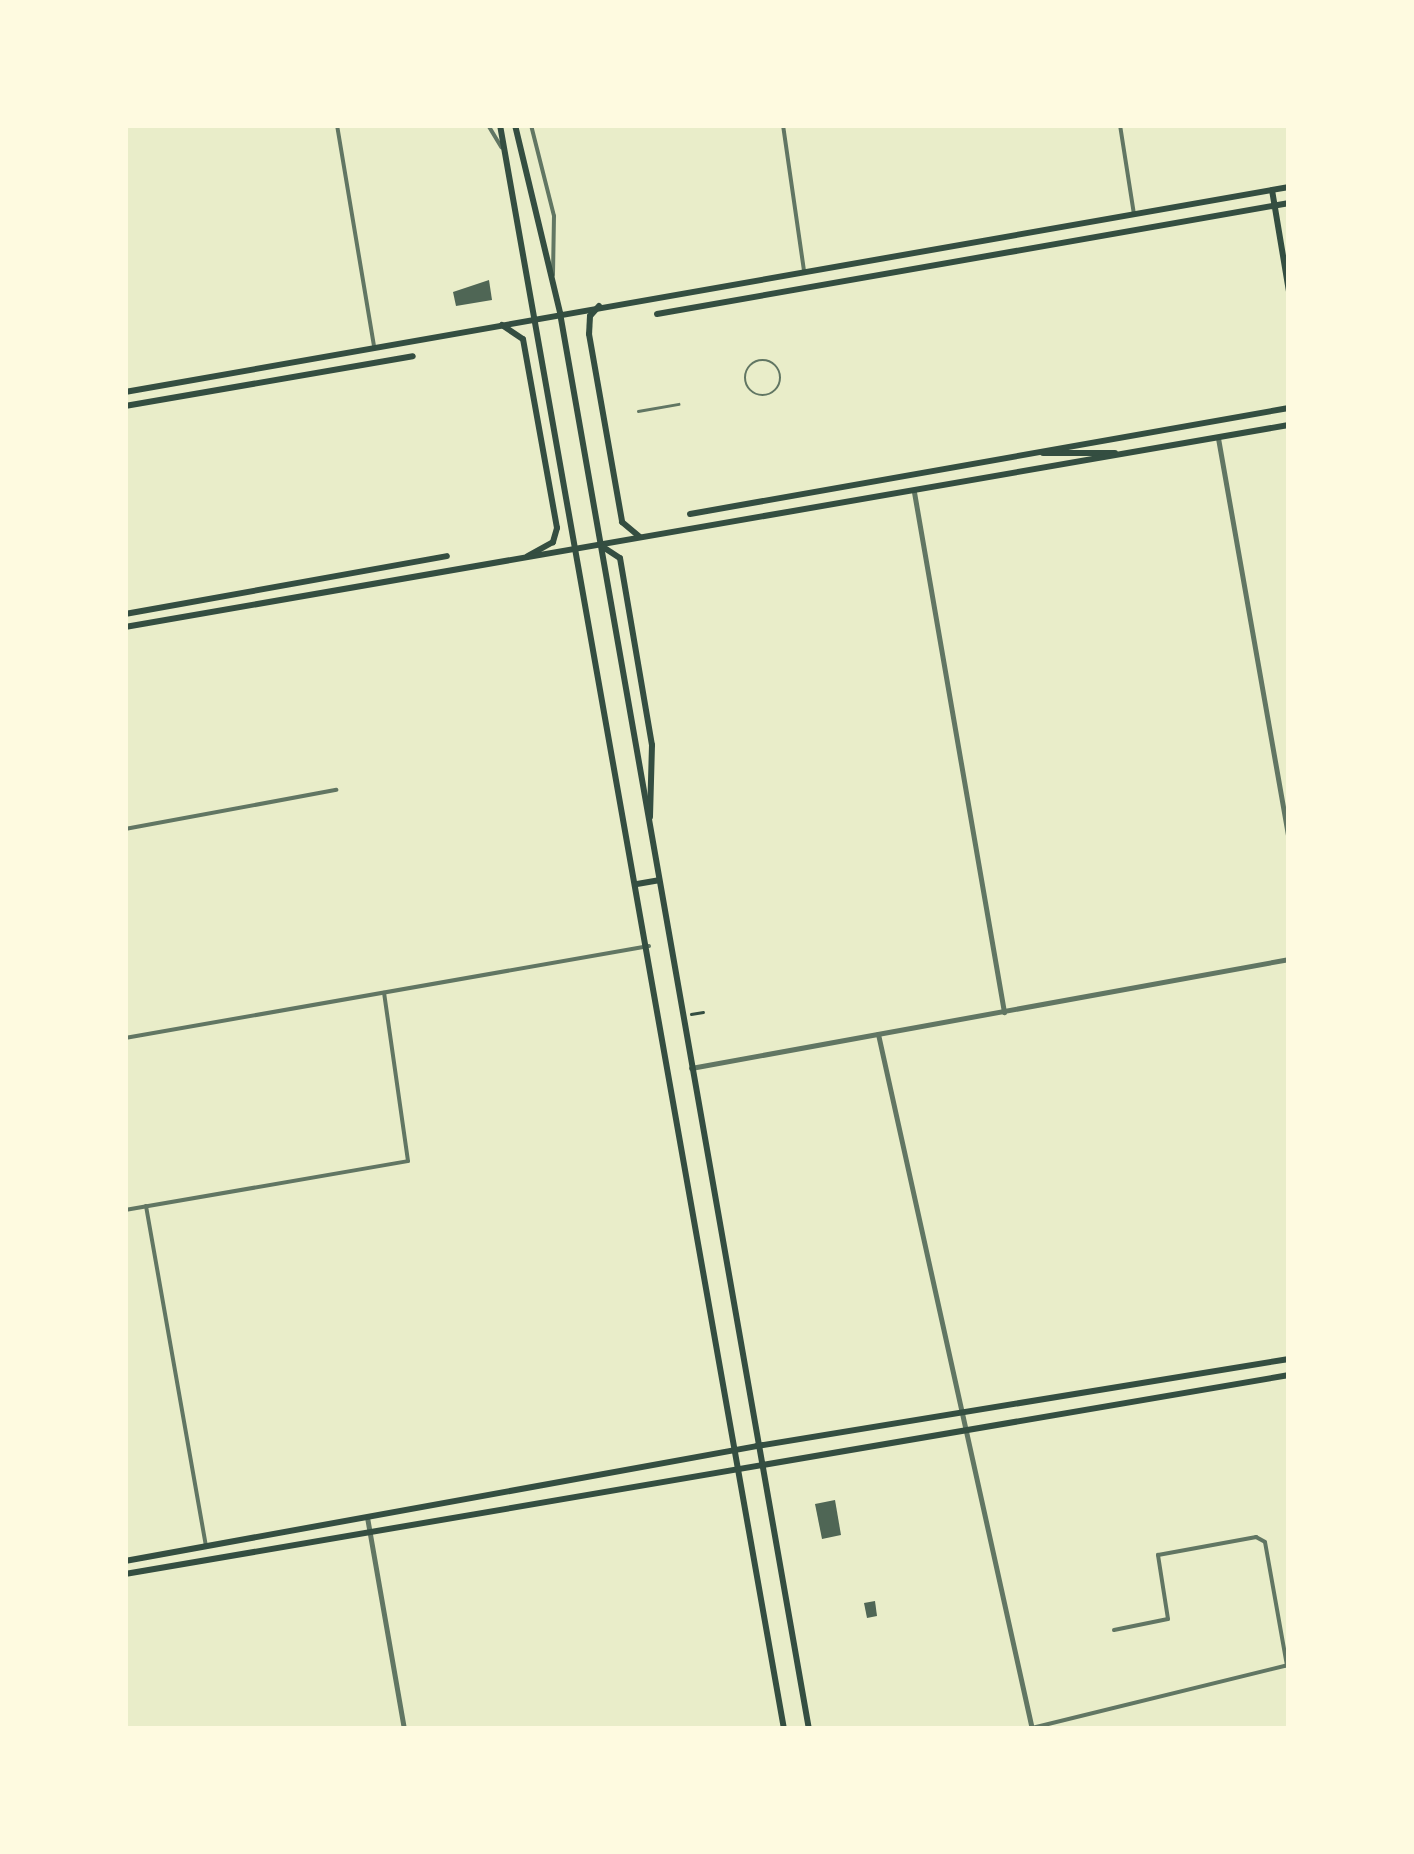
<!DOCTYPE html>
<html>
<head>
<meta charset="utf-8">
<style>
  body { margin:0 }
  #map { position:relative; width:1414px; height:1854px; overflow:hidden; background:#e9edc9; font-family:"Titillium Web",sans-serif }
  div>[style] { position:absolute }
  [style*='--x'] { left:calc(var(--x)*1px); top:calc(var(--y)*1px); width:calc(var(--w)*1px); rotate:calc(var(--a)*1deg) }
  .building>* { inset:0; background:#4f6655 }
  .path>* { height:2.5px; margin:-1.25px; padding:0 1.25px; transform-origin:1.25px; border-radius:1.25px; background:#344e41 }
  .pedestrian>* { height:2.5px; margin:-1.25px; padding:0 1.25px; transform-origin:1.25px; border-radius:1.25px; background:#617663 }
  .pedestrian>.ring { margin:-1.25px; padding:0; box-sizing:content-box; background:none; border:2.5px solid #617663; border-radius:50% }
  .minor>* { height:4px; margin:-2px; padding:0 2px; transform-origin:2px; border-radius:2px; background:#617663 }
  .tertiary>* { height:5px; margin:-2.5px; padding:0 2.5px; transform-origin:2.5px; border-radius:2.5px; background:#617663 }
  .secondary>* { height:6px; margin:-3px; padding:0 3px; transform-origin:3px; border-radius:3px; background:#344e41 }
  .primary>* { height:6px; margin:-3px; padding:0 3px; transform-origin:3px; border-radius:3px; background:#344e41 }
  span { translate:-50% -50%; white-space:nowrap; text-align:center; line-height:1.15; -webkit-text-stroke:8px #fefae0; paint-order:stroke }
  .frame { position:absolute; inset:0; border:128px solid #fefae0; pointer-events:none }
</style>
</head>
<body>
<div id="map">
  <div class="building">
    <i style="clip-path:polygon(489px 280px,492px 300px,456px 306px,453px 292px)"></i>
    <i style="clip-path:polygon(835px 1500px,841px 1535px,822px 1539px,815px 1504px)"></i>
    <i style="clip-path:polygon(875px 1601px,877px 1616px,867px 1618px,864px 1603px)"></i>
  </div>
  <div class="path">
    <i style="--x:691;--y:1014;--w:12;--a:-9"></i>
  </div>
  <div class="pedestrian">
    <i class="ring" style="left:745px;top:360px;width:33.5px;height:33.5px"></i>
    <i style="--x:638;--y:411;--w:41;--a:-9.9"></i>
  </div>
  <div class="minor">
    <i style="--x:337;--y:125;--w:224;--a:80.5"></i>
    <i style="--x:488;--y:125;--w:26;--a:59"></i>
    <i style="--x:531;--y:125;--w:94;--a:75.8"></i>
    <i style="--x:554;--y:216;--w:59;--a:91"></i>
    <i style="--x:783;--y:125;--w:148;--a:81.8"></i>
    <i style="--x:1120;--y:125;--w:90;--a:81.1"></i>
    <i style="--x:125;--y:829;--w:215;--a:-10.5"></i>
    <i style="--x:125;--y:1038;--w:532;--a:-9.96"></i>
    <i style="--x:146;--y:1206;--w:345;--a:80"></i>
    <i style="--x:125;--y:1210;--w:287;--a:-9.8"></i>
    <i style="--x:408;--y:1161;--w:170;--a:-98.1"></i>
    <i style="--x:1114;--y:1630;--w:55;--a:-11.5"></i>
    <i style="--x:1168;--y:1619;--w:65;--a:-98.9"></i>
    <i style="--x:1158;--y:1555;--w:100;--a:-10.4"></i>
    <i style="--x:1256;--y:1537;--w:10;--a:29"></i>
    <i style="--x:1265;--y:1542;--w:126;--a:79.9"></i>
    <i style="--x:1032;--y:1728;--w:265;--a:-13.8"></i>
  </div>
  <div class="tertiary">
    <i style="--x:1218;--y:438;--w:407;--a:80"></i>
    <i style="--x:914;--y:492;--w:528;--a:80.18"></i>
    <i style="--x:878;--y:1034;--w:712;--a:77.51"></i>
    <i style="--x:691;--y:1068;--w:608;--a:-10.33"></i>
    <i style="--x:367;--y:1517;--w:215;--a:80.1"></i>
  </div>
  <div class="secondary">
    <i style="--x:1272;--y:190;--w:103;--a:80.5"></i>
    <i style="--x:599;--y:306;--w:13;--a:132"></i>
    <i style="--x:590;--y:316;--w:18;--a:93"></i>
    <i style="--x:589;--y:334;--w:191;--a:80"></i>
    <i style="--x:622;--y:522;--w:23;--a:40"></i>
    <i style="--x:502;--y:325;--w:25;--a:34"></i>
    <i style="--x:523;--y:339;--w:192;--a:79.8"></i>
    <i style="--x:557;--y:528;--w:15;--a:106"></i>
    <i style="--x:553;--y:542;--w:29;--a:151"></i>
    <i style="--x:125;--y:392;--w:1182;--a:-9.99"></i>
    <i style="--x:1043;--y:453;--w:72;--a:0"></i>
    <i style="--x:125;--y:627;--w:1181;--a:-9.85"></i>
    <i style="--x:125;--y:1561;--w:642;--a:-10.31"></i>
    <i style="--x:757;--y:1446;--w:539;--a:-9.29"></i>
    <i style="--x:125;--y:1574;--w:1181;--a:-9.7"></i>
  </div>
  <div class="primary">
    <i style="--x:500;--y:125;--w:1629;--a:79.96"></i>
    <i style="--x:515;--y:125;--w:193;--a:76.5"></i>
    <i style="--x:560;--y:313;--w:1438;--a:80.03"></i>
    <i style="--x:657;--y:314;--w:642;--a:-9.96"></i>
    <i style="--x:125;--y:406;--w:292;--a:-9.8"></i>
    <i style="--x:690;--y:514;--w:608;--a:-10.04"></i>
    <i style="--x:603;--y:547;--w:20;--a:33"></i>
    <i style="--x:620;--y:558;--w:190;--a:80.3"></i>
    <i style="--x:652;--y:745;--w:72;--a:91.6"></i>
    <i style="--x:125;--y:614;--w:327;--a:-10.2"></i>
    <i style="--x:637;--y:884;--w:22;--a:-10"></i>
  </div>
  <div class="frame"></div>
</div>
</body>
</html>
